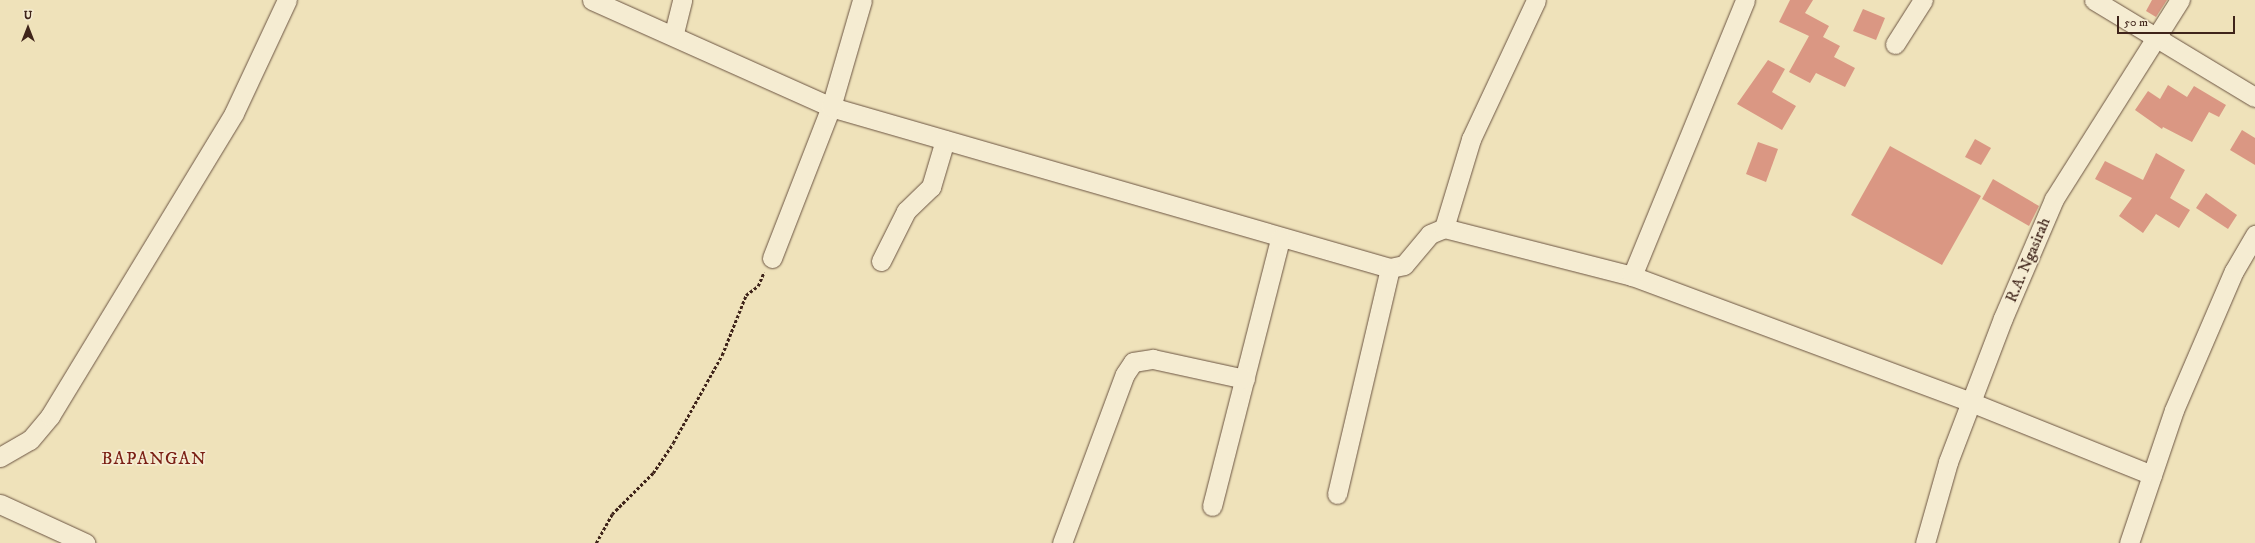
<!DOCTYPE html>
<html>
<head>
<meta charset="utf-8">
<style>
  body { margin:0 }
  #map { position:relative; width:2255px; height:543px; overflow:hidden; background:#efe2ba; font-family:"IM FELL DW Pica",serif }
  div>[style] { position:absolute }
  [style*='--x'] { left:calc(var(--x)*1px); top:calc(var(--y)*1px); width:calc(var(--w)*1px); rotate:calc(var(--a)*1deg) }
  .building>* { inset:0; background:#da9783 }
  .path>* { height:2.5px; margin-top:-1.25px; transform-origin:0; background:repeating-linear-gradient(90deg,#3f241a 0 3px,transparent 0 5px) }
  .roads { filter:drop-shadow(0 0 1px #6b5442) drop-shadow(0 0 1px #6b5442) }
  .minor>* { height:19px; margin:-9.5px; padding:0 9.5px; transform-origin:9.5px; border-radius:9.5px; background:#f5ecd2 }
  span { translate:-50% -50%; white-space:nowrap; text-align:center; line-height:1.15; -webkit-text-stroke:3.5px #f5ecd2; paint-order:stroke }
  .street-label { font-size:16px; color:#3f241a }
  .quarter-label { font-size:18px; color:#7a1f14; letter-spacing:1px }
  .north { position:absolute; left:8px; top:8px; width:40px; height:40px; -webkit-text-stroke:3px #f5ecd2; paint-order:stroke; rotate:0deg; font-size:11px; font-weight:700; line-height:16px; text-align:center; color:#3f241a }
  .north::after { content:''; display:block; margin:auto; width:14px; height:18px; background:#3f241a; clip-path:polygon(50% 0,100% 100%,50% 72%,0 100%) }
  .scale { position:absolute; left:2117px; top:16px; width:118px; height:18px; box-sizing:border-box; border:2px solid #3f241a; border-top:0; padding-left:5px; font-size:12px; line-height:14px; white-space:nowrap; color:#3f241a; -webkit-text-stroke:3px #f5ecd2; paint-order:stroke }
</style>
</head>
<body>
<div id="map">
  <div class="building">
    <i style="clip-path:polygon(1790px 0,1813px 0,1805px 13px,1829px 26px,1823px 37px,1840px 46px,1834px 57px,1855px 68px,1845px 87px,1816px 73px,1810px 83px,1789px 72px,1809px 36px,1779px 22px)"></i>
    <i style="clip-path:polygon(2152px 0,2167px 0,2156px 17px,2146px 11px)"></i>
    <i style="clip-path:polygon(1863px 9px,1885px 18px,1876px 40px,1853px 31px)"></i>
    <i style="clip-path:polygon(1768px 60px,1785px 69px,1772px 92px,1796px 106px,1782px 130px,1737px 104px)"></i>
    <i style="clip-path:polygon(2168px 85px,2187px 97px,2194px 86px,2226px 105px,2219px 117px,2209px 112px,2192px 142px,2163px 127px,2162px 129px,2135px 110px,2148px 91px,2160px 99px)"></i>
    <i style="clip-path:polygon(2242px 130px,2255px 138px,2255px 165px,2230px 150px)"></i>
    <i style="clip-path:polygon(1975px 139px,1991px 148px,1981px 165px,1965px 157px)"></i>
    <i style="clip-path:polygon(1758px 142px,1778px 149px,1766px 182px,1746px 174px)"></i>
    <i style="clip-path:polygon(1890px 146px,1981px 196px,1942px 265px,1851px 215px)"></i>
    <i style="clip-path:polygon(2156px 153px,2185px 170px,2170px 198px,2190px 210px,2179px 228px,2156px 214px,2143px 233px,2119px 216px,2132px 198px,2095px 179px,2105px 161px,2143px 180px)"></i>
    <i style="clip-path:polygon(1993px 179px,2039px 206px,2029px 226px,1982px 199px)"></i>
    <i style="clip-path:polygon(2206px 193px,2237px 215px,2228px 229px,2196px 208px)"></i>
  </div>
  <div class="path">
    <i style="--x:596;--y:543;--w:33;--a:-61"></i>
    <i style="--x:612;--y:514;--w:58;--a:-45"></i>
    <i style="--x:653;--y:473;--w:36;--a:-56"></i>
    <i style="--x:673;--y:443;--w:101;--a:-60.9"></i>
    <i style="--x:722;--y:355;--w:65;--a:-68.2"></i>
    <i style="--x:746;--y:295;--w:15;--a:-37"></i>
    <i style="--x:758;--y:286;--w:15;--a:-67"></i>
  </div>
  <div class="roads">
    <div class="minor">
      <i style="--x:592;--y:0;--w:262;--a:24.1"></i>
      <i style="--x:831;--y:107;--w:582;--a:16.07"></i>
      <i style="--x:1390;--y:268;--w:14;--a:-12"></i>
      <i style="--x:1404;--y:265;--w:40;--a:-50"></i>
      <i style="--x:1430;--y:234;--w:15;--a:-23"></i>
      <i style="--x:1444;--y:228;--w:194;--a:14.3"></i>
      <i style="--x:1632;--y:276;--w:364;--a:20.4"></i>
      <i style="--x:1973;--y:403;--w:193;--a:21.9"></i>
      <i style="--x:2094;--y:0;--w:188;--a:31.1"></i>
      <i style="--x:674;--y:33;--w:34;--a:-76"></i>
      <i style="--x:1895;--y:44;--w:52;--a:-57.5"></i>
      <i style="--x:1444;--y:228;--w:93;--a:-73.1"></i>
      <i style="--x:1471;--y:139;--w:153;--a:-64.9"></i>
      <i style="--x:772;--y:258;--w:162;--a:-68.7"></i>
      <i style="--x:831;--y:107;--w:111;--a:-73.8"></i>
      <i style="--x:881;--y:261;--w:56;--a:-63.4"></i>
      <i style="--x:906;--y:211;--w:35;--a:-44"></i>
      <i style="--x:931;--y:187;--w:49;--a:-73.4"></i>
      <i style="--x:1632;--y:276;--w:298;--a:-67.7"></i>
      <i style="--x:0;--y:457;--w:34;--a:-30"></i>
      <i style="--x:30;--y:440;--w:31;--a:-50"></i>
      <i style="--x:50;--y:416;--w:354;--a:-58.7"></i>
      <i style="--x:234;--y:113;--w:125;--a:-64.9"></i>
      <i style="--x:1337;--y:494;--w:232;--a:-76.8"></i>
      <i style="--x:0;--y:504;--w:94;--a:24.6"></i>
      <i style="--x:1212;--y:506;--w:276;--a:-75.7"></i>
      <i style="--x:1062;--y:543;--w:180;--a:-69.6"></i>
      <i style="--x:1125;--y:374;--w:14;--a:-56"></i>
      <i style="--x:1133;--y:362;--w:20;--a:-9"></i>
      <i style="--x:1153;--y:359;--w:94;--a:12.3"></i>
      <i style="--x:1925;--y:543;--w:84;--a:-74.1"></i>
      <i style="--x:1948;--y:462;--w:154;--a:-69.1"></i>
      <i style="--x:2003;--y:318;--w:129;--a:-66.8"></i>
      <i style="--x:2054;--y:199;--w:236;--a:-57.7"></i>
      <i style="--x:2129;--y:543;--w:140;--a:-71.3"></i>
      <i style="--x:2174;--y:410;--w:151;--a:-66.7"></i>
      <i style="--x:2234;--y:271;--w:42;--a:-59.7"></i>
    </div>
  </div>
  <div class="street-label">
    <span style="left:2028px;top:260px;rotate:-67deg">R.A. Ngasirah</span>
  </div>
  <div class="quarter-label">
    <span style="left:154px;top:459px">BAPANGAN</span>
  </div>
  <div class="north">U</div>
  <div class="scale">50 m</div>
</div>
</body>
</html>
